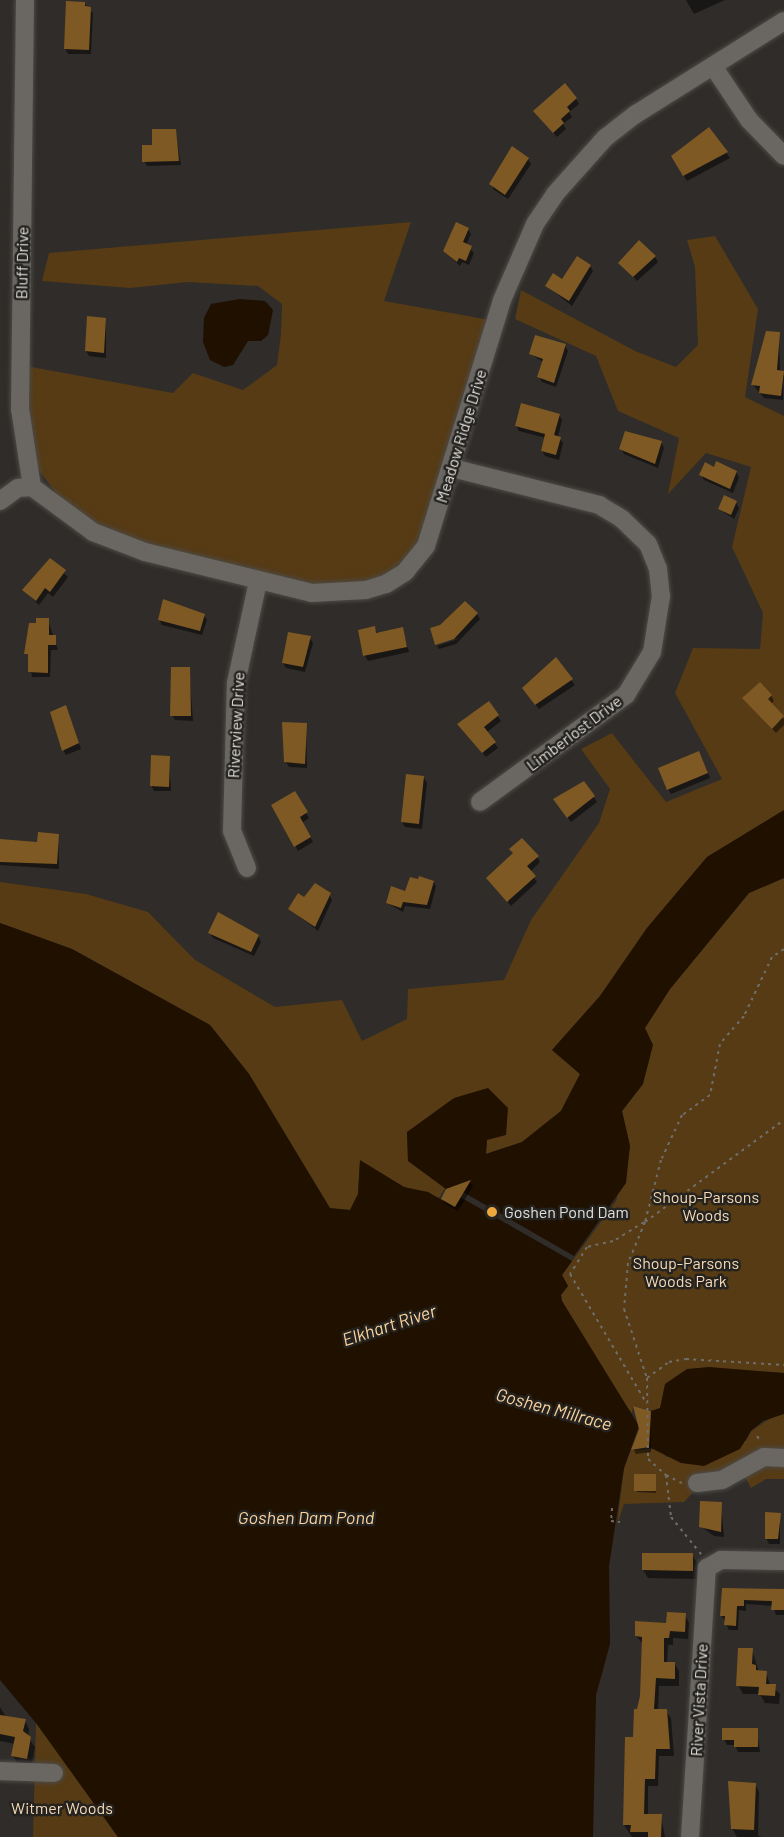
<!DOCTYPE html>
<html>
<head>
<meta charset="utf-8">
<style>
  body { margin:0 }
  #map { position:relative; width:784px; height:1837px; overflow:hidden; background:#2f2c29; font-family:Barlow,sans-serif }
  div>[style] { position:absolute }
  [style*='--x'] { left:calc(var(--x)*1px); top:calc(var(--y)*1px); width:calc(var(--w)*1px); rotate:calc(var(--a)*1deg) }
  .green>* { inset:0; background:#563b15 }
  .water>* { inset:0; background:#1f1000 }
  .shadow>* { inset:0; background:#0007 }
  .building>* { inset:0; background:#7f5923 }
  .path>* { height:2px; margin-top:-1px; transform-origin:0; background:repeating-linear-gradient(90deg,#6f6d6a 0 3px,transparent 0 7.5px) }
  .roads { filter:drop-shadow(0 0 2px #4c4a47) drop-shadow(0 0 2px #4c4a47) }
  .minor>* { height:18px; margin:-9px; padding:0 9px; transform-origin:9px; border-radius:9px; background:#6a6763 }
  .dots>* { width:16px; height:16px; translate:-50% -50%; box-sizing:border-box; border:3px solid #25231f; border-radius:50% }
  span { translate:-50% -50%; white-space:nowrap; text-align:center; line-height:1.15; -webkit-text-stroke:5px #25231f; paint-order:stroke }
  .street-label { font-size:16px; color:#e2e0de }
  .park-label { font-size:16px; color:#f6dab7 }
  .poi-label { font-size:16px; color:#e2e0de }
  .left { translate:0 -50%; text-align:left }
  .water-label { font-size:18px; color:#fbd29d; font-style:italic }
</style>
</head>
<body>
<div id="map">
  <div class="green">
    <i style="clip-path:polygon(411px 222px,384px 301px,490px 320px,424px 530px,414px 550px,386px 575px,368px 582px,312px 585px,146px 545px,94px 523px,77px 511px,56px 493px,38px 469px,28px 436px,26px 366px,173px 393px,193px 373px,243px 390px,277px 365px,281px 334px,282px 304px,258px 286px,188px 282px,130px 288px,42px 281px,49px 253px)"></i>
    <i style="clip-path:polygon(715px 236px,758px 309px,745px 397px,784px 416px,784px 810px,707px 857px,647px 928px,600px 996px,552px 1050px,580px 1074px,561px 1111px,522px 1142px,486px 1154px,487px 1140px,412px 1129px,407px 1132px,408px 1161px,445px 1188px,439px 1198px,404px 1187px,360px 1161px,358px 1194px,350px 1210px,330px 1209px,249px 1074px,210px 1025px,72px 949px,0 923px,0 882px,86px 894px,148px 912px,195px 960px,275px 1007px,342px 1000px,362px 1041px,407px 1019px,408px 989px,504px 980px,531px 920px,599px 823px,610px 789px,581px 749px,612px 733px,666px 802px,722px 779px,675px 693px,693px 648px,760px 649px,763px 613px,732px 547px,751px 467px,706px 453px,668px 494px,679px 438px,618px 411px,596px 356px,515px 319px,521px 290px,635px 351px,676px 367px,698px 345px,695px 267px,687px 240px)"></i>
    <i style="clip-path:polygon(784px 878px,784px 1373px,687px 1369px,660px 1408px,655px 1411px,633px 1406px,632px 1413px,623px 1403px,562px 1301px,561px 1295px,568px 1286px,562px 1275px,616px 1201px,630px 1146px,622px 1111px,643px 1084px,645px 1028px,670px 989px,749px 893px)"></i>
    <i style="clip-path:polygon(777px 1414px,784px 1414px,784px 1479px,766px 1479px,751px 1488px,745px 1477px,695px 1490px,684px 1502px,624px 1504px,617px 1525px,624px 1468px,631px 1450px,657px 1449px,667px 1457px,746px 1441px,751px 1431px)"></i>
    <i style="clip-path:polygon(36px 1723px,118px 1837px,33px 1837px)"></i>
  </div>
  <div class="water">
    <i style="clip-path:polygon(240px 299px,265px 301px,273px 310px,268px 335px,261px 341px,248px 341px,233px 365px,224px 367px,210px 360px,203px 342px,204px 318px,211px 304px)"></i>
    <i style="clip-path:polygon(784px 810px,784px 878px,749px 893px,670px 989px,645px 1028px,653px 1045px,643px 1084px,622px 1111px,630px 1146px,626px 1183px,574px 1256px,463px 1192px,470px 1180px,446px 1189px,408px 1161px,407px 1132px,454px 1098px,488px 1088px,508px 1108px,506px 1135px,487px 1140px,486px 1154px,522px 1142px,561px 1111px,580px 1074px,552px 1050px,600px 996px,647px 928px,707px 857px)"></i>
    <i style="clip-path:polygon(0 923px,72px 949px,210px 1025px,249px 1074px,330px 1208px,350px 1210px,358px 1194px,360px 1160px,404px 1187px,428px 1192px,454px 1207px,460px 1197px,572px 1261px,562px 1275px,568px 1286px,561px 1295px,562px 1301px,639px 1426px,624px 1468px,609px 1566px,610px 1644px,596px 1695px,593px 1837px,118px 1837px,36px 1723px,0 1680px)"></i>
    <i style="clip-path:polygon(709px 1367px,784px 1373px,784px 1414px,763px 1421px,751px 1431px,740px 1449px,704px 1466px,681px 1463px,649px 1447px,651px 1411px,660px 1408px,665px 1384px,687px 1369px)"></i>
  </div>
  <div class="shadow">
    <i style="clip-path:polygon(686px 0,725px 0,694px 14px)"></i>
    <i style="clip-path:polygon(84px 3px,93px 13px,91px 54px,68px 54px,65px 48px)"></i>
    <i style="clip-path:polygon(576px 99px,579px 104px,569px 112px,572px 117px,563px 124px,566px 129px,557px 137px,538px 116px)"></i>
    <i style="clip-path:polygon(709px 129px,730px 158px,687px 181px,673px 157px)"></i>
    <i style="clip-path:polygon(175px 131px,181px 165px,147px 166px,144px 161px,153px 147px)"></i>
    <i style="clip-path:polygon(528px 159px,531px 164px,508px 199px,494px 190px,491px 184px)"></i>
    <i style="clip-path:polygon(468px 229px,471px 234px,466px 245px,474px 253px,469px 265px,462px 262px,460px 266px,444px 251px)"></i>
    <i style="clip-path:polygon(655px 257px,658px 262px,637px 281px,620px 263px)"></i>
    <i style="clip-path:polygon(590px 266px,593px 271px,572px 306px,547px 286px)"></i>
    <i style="clip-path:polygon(106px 319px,106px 358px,89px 356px,86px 351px)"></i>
    <i style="clip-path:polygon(779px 334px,780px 372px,784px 375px,783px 400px,764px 398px,753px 385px)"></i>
    <i style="clip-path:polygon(565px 346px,568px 351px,556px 387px,542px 382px,539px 377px,543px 362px,531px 354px)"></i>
    <i style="clip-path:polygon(559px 415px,562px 420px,558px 437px,563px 443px,559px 460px,545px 456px,542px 451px,546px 438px,519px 431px,516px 426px)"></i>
    <i style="clip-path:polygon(661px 442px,664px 448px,658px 468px,624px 454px,621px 448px)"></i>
    <i style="clip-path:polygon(715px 469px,736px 472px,739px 477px,733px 493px,704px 480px,701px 475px)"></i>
    <i style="clip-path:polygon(736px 503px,739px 508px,734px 519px,719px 509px)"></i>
    <i style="clip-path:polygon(50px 560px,68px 577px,53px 597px,48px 593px,39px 605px,24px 590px)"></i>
    <i style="clip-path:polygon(477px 614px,480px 619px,456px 644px,439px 649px,437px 646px,461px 638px,436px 643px)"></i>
    <i style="clip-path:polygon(204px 615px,207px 620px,202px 635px,162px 625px,159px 619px)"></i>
    <i style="clip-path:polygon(48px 620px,58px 650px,51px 650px,50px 677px,32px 677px,26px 640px,30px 640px,37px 625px)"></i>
    <i style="clip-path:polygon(374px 628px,378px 634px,402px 629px,409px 652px,368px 661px,365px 656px)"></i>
    <i style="clip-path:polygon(310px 638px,313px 643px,305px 672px,286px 668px,283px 663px)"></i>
    <i style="clip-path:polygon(556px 660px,575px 685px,539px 709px,527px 694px)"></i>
    <i style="clip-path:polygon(189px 669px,193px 721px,175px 720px,172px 715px)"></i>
    <i style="clip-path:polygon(771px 695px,774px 701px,771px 704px,784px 719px,784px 725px,776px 733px,744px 699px)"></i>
    <i style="clip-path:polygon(488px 703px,501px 721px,487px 732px,498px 748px,486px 757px,462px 729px)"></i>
    <i style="clip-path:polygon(68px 712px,81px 749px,66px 755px,63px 750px)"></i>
    <i style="clip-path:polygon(306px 725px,307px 768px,289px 767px,286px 762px)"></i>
    <i style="clip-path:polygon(169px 757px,171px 791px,154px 791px,151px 785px)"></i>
    <i style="clip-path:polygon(702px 758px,710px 778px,671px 794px,668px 789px)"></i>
    <i style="clip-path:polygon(424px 778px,427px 783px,422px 829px,405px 827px,402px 822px)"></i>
    <i style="clip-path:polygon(584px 783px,597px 802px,571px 822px,558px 805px)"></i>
    <i style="clip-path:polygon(294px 793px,309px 818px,302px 823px,313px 842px,298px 851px,273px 806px)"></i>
    <i style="clip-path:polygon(58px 835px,59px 869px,0 865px,0 841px,38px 843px)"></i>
    <i style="clip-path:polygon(537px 857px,540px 862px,530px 872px,537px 882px,511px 906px,488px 878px)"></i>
    <i style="clip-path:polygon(434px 882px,436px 887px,430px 909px,405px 906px,403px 912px,387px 903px)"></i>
    <i style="clip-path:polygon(329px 894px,332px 900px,318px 931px,290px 909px,304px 899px)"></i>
    <i style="clip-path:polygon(210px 933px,258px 936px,261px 942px,254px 956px,213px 938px)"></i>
    <i style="clip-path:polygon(470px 1182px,473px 1186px,458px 1211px,445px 1204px,442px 1199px,447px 1191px)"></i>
    <i style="clip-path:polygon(650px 1412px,651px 1452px,636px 1454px,633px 1449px)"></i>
    <i style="clip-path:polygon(655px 1476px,656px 1493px,637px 1492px,636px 1490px)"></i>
    <i style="clip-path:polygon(721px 1503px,724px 1537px,714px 1536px,700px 1526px)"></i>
    <i style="clip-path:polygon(780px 1514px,780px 1544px,769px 1544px,766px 1538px)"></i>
    <i style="clip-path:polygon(692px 1555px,697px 1563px,697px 1579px,648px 1578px,643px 1570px)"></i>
    <i style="clip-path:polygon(723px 1589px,784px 1592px,784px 1615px,776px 1615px,773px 1606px,746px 1604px,746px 1611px,739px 1610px,738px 1630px,729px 1630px,722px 1616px)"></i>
    <i style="clip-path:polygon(685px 1615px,689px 1623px,688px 1639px,673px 1638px,673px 1645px,668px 1645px,667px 1663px,674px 1663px,679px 1671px,679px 1686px,659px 1686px,658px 1710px,666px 1711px,671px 1718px,674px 1756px,659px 1756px,658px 1786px,648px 1786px,648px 1815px,661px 1816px,665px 1837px,632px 1837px,624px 1825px,642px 1696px,643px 1644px,636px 1636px)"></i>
    <i style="clip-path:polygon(752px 1650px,759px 1672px,766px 1672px,770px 1685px,780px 1694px,779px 1704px,765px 1703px,760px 1694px,743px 1694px,738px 1685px)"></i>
    <i style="clip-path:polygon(0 1707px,6px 1717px,25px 1721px,29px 1729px,28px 1737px,35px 1747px,31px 1767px,18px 1764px,13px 1756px,15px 1744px,0 1741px)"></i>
    <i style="clip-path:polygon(757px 1730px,760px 1752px,738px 1752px,735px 1745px,727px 1745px,724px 1739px)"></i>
    <i style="clip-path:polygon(730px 1783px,755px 1784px,759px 1792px,758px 1836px,763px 1837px,737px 1837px,732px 1828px)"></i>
  </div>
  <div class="building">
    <i style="clip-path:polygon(66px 1px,85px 2px,85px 6px,91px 7px,89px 50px,64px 49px)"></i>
    <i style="clip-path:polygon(565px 83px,577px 98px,567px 107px,570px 111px,561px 119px,564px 123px,553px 133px,533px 111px)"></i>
    <i style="clip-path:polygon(709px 127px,728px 152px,683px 176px,671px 156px)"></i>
    <i style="clip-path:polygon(152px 129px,176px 129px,179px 161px,142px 162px,142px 145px,152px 145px)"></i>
    <i style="clip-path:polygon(512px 146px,529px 158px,505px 195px,489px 184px)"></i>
    <i style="clip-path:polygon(456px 222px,469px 228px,463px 242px,472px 246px,466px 261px,459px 258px,457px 262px,443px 251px)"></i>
    <i style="clip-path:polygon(639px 240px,656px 256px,633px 277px,618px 263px)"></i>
    <i style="clip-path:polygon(577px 256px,591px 265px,569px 301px,545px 286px,553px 273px,562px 279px)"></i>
    <i style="clip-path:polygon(87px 316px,106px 318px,104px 353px,85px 351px)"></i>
    <i style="clip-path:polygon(766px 331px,780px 332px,777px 370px,784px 371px,781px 396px,759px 393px,760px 386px,751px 385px)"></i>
    <i style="clip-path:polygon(535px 335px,566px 344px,554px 383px,537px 377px,543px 359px,529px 354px)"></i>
    <i style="clip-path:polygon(521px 403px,560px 414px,554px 435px,561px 437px,556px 455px,541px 451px,545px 434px,515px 426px)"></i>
    <i style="clip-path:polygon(625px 431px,662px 441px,655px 464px,619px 449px)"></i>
    <i style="clip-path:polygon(716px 461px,737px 471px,730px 489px,699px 475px,705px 462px,714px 467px)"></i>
    <i style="clip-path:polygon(724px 495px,737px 501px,731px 515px,718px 509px)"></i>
    <i style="clip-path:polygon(50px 558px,66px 570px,50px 592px,45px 588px,36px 601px,22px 590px)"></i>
    <i style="clip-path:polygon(163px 599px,205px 614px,200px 631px,158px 620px)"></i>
    <i style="clip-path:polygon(465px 601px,478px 613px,454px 639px,435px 645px,430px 628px,440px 625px)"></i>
    <i style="clip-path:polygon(36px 618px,49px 618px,49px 635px,56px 635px,56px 645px,48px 645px,48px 673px,28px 672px,28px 654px,24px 654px,29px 623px,36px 623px)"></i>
    <i style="clip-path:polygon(375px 626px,376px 633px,403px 627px,407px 647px,363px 656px,358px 630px)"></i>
    <i style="clip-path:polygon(288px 632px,311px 636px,303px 667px,282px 663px)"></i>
    <i style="clip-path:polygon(556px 657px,573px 679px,535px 705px,522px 688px)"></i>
    <i style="clip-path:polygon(171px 667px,190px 667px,191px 716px,170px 716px)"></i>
    <i style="clip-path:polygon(760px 682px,772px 695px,768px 699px,784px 716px,772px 729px,742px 698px)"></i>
    <i style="clip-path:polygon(489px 701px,499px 715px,484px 727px,496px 742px,482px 753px,457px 724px)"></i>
    <i style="clip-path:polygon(66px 705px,79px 743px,62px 751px,50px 712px)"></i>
    <i style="clip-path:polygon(282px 722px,307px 723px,305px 764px,284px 762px)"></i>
    <i style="clip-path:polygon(699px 751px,708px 773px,667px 790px,658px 768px)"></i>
    <i style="clip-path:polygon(151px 755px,170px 756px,169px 787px,150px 786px)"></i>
    <i style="clip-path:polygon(406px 774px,424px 776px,419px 824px,401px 822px)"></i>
    <i style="clip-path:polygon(584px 781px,595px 796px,567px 818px,553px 799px)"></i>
    <i style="clip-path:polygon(295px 791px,308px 812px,300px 817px,311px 837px,294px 847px,271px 805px)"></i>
    <i style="clip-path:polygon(38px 832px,59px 834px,57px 864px,0 862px,0 839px,37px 842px)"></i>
    <i style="clip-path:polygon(522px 838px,539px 856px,527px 866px,536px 876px,507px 902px,486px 878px,513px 853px,509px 849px)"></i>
    <i style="clip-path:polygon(419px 876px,434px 881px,427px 905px,403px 902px,401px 908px,386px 903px,391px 886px,405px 891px,410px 877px,418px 879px)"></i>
    <i style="clip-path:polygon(315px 883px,331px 893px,315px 927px,288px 909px,298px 893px,304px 897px)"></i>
    <i style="clip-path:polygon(218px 912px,259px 935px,251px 952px,208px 933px)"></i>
    <i style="clip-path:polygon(471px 1180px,455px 1207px,441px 1199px,446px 1189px)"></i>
    <i style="clip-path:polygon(633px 1406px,651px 1411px,649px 1447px,631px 1450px,639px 1429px)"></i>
    <i style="clip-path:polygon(634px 1474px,656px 1474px,656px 1491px,634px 1491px)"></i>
    <i style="clip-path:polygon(700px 1501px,722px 1502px,721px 1532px,699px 1527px)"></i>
    <i style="clip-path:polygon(765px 1512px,781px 1513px,778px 1539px,765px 1539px)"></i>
    <i style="clip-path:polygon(642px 1553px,693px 1553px,693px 1571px,642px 1570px)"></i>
    <i style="clip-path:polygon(722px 1588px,784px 1589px,784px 1610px,771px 1610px,772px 1601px,744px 1600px,744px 1606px,737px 1606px,736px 1626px,724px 1625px,725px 1616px,720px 1616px)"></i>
    <i style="clip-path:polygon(667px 1612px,686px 1613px,685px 1632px,670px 1631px,669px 1638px,664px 1638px,664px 1662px,675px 1662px,675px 1679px,656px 1678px,654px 1709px,667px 1709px,670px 1749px,656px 1749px,655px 1779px,645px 1779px,644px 1814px,662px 1814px,661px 1837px,648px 1837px,648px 1832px,630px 1832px,631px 1825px,623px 1825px,625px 1737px,633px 1737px,634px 1709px,637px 1709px,640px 1696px,642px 1637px,635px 1636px,635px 1621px,666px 1623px)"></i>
    <i style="clip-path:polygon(738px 1648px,753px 1648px,752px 1664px,756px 1665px,756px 1670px,767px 1671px,766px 1684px,776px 1684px,775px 1696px,758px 1695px,759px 1687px,736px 1686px)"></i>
    <i style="clip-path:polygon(0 1715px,26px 1719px,23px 1731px,31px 1737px,27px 1759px,11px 1756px,15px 1737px,0 1734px)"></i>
    <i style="clip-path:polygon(722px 1728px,758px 1728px,758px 1747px,734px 1747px,734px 1740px,722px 1740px)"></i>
    <i style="clip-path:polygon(728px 1781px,756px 1783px,754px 1830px,731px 1829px)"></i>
  </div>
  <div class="path">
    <i style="--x:784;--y:949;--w:14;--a:146"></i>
    <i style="--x:772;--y:957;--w:65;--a:115.4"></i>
    <i style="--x:744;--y:1016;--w:37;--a:131"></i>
    <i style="--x:720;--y:1044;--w:52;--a:101.1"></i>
    <i style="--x:710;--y:1095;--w:34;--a:144"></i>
    <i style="--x:682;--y:1115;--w:50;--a:115"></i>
    <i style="--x:661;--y:1160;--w:64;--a:104.5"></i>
    <i style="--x:645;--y:1222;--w:172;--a:-36.3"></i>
    <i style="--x:644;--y:1222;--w:36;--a:148"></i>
    <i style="--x:613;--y:1241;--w:27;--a:167"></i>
    <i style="--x:587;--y:1247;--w:32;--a:122"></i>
    <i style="--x:570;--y:1274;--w:147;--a:59.4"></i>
    <i style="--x:645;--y:1222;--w:44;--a:112.5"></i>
    <i style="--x:628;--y:1263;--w:46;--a:95"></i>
    <i style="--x:624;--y:1309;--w:73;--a:71.6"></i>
    <i style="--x:647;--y:1378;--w:81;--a:89.3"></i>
    <i style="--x:648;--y:1459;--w:24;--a:42"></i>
    <i style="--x:666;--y:1475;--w:18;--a:27"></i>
    <i style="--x:647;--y:1378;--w:27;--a:-36"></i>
    <i style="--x:669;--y:1362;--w:17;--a:-10"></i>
    <i style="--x:686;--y:1359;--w:98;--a:3.5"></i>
    <i style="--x:757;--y:1436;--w:7;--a:56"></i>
    <i style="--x:666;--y:1475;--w:42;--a:83.2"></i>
    <i style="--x:671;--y:1517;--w:48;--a:51"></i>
    <i style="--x:612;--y:1508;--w:13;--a:94"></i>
    <i style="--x:611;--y:1521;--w:9;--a:6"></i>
  </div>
  <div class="roads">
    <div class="minor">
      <i style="--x:713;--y:66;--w:65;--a:56.3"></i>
      <i style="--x:749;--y:120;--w:50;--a:45.8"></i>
      <i style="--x:452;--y:468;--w:152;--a:14.1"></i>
      <i style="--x:599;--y:505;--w:27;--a:31"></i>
      <i style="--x:622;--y:519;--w:36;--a:44"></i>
      <i style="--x:648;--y:544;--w:27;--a:68"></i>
      <i style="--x:658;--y:569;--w:27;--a:84"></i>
      <i style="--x:661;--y:596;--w:57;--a:99.1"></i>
      <i style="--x:652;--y:652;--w:50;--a:121.2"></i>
      <i style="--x:626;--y:695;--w:181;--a:143.8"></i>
      <i style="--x:32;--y:487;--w:76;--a:36.4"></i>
      <i style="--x:93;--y:532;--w:56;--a:21"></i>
      <i style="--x:145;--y:552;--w:172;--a:13.8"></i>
      <i style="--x:312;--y:593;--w:54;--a:-3.2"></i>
      <i style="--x:366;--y:590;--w:21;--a:-17"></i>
      <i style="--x:386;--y:584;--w:22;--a:-32"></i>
      <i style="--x:405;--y:572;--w:33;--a:-51"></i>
      <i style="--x:426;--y:546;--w:257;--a:-72.8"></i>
      <i style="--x:502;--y:300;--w:83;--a:-66.5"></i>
      <i style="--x:535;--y:224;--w:36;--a:-56"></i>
      <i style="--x:555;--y:194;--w:75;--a:-48.2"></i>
      <i style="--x:605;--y:138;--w:39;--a:-38"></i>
      <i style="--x:636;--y:114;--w:175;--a:-32.1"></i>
      <i style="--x:0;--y:501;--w:22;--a:-36"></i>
      <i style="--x:18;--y:488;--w:14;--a:-4"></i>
      <i style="--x:32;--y:487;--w:79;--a:-98.7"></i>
      <i style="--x:20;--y:409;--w:409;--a:-89.3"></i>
      <i style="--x:247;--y:868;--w:40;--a:-112"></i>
      <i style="--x:232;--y:831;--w:148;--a:-88.5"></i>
      <i style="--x:236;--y:683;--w:104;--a:-77.8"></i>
      <i style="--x:697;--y:1483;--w:25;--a:-7"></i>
      <i style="--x:722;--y:1480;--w:48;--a:-28.7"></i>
      <i style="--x:764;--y:1457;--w:20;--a:3"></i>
      <i style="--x:0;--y:1771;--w:54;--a:2.1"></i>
      <i style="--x:690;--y:1837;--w:270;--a:-86.4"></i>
      <i style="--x:707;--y:1568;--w:16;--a:-30"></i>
      <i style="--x:721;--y:1560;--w:63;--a:0.9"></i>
    </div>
  </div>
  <div class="dots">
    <i style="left:492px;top:1212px;background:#eea73d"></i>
  </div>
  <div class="street-label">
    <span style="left:22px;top:263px;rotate:-89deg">Bluff Drive</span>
    <span style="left:461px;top:436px;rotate:-73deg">Meadow Ridge Drive</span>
    <span style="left:236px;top:725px;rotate:-87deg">Riverview Drive</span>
    <span style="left:574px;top:733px;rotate:-37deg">Limberlost Drive</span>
    <span style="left:699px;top:1700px;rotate:-87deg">River Vista Drive</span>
  </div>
  <div class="park-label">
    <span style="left:706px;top:1206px">Shoup-Parsons<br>Woods</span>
    <span style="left:686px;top:1272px">Shoup-Parsons<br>Woods Park</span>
    <span style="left:62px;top:1808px">Witmer Woods</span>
  </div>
  <div class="poi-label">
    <span class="left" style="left:504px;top:1212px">Goshen Pond Dam</span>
  </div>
  <div class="water-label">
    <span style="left:389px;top:1325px;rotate:-18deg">Elkhart River</span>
    <span style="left:554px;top:1409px;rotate:15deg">Goshen Millrace</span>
    <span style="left:306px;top:1517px">Goshen Dam Pond</span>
  </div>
</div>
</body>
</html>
